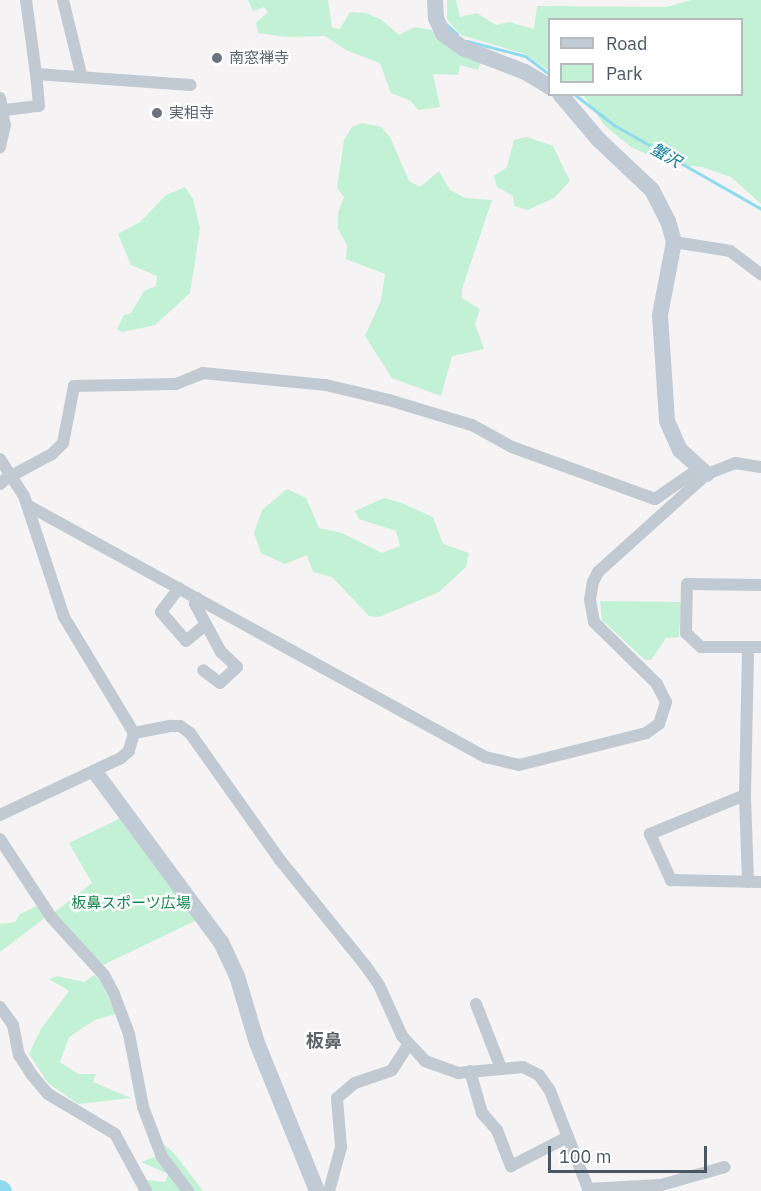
<!DOCTYPE html>
<html>
<head>
<meta charset="utf-8">
<style>
  body { margin:0 }
  #map { position:relative; width:761px; height:1191px; overflow:hidden; background:#f5f3f3; font-family:"IBM Plex Sans","Noto Sans JP",sans-serif }
  div>[style] { position:absolute }
  [style*='--x'] { left:calc(var(--x)*1px); top:calc(var(--y)*1px); width:calc(var(--w)*1px); rotate:calc(var(--a)*1deg) }
  .green>* { inset:0; background:#c3f1d5 }
  .stream>* { height:3px; margin:-1.5px; padding:0 1.5px; transform-origin:1.5px; border-radius:1.5px; background:#90daee }
  .river>* { height:20px; margin:-10px; padding:0 10px; transform-origin:10px; border-radius:10px; background:#90daee }
  .street>* { height:12px; margin:-6px; padding:0 6px; transform-origin:6px; border-radius:6px; background:#c1cad2 }
  .secondary>* { height:16px; margin:-8px; padding:0 8px; transform-origin:8px; border-radius:8px; background:#c1cbd6 }
  .dots>* { width:16px; height:16px; translate:-50% -50%; box-sizing:border-box; border:3px solid #fff; border-radius:50% }
  span { translate:-50% -50%; white-space:nowrap; text-align:center; line-height:1.15; -webkit-text-stroke:4.5px #fff; paint-order:stroke }
  .worship-label { font-size:15px; color:#5b616d }
  .left { translate:0 -50%; text-align:left }
  .park-label { font-size:15px; color:#17864f }
  .water-label { font-size:16px; color:#0c7c9b; font-style:italic }
  .quarter-label { font-size:18px; color:#5f6368; font-weight:700 }
  .legend { position:absolute; left:548px; top:18px; width:195px; height:78px; box-sizing:border-box; background:#fff; border:2px solid #b7bbc0; margin:0; padding:8px 10px; list-style:none; font-size:18px; color:#4a5661 }
  .legend li { display:flex; align-items:center; gap:12px; height:30px }
  .legend b { width:30px; border:2px solid #b7bbc0 }
  .scale { position:absolute; left:548px; top:1146px; width:159px; height:27px; box-sizing:border-box; border:3px solid #4a5661; border-top:0; padding-left:8px; font-size:18px; line-height:21px; white-space:nowrap; color:#4a5661; -webkit-text-stroke:4px #fff; paint-order:stroke }
</style>
</head>
<body>
<div id="map">
  <div class="green">
    <i style="clip-path:polygon(248px 0,328px 0,332px 28px,340px 29px,350px 12px,366px 13px,382px 20px,399px 35px,414px 27px,432px 30px,436px 38px,481px 62px,478px 70px,460px 65px,458px 75px,433px 74px,440px 107px,418px 110px,411px 101px,391px 93px,380px 63px,346px 50px,325px 36px,287px 37px,258px 33px,256px 23px,268px 12px,264px 7px,253px 11px)"></i>
    <i style="clip-path:polygon(447px 0,456px 0,460px 17px,477px 13px,496px 25px,509px 22px,534px 29px,537px 6px,666px 7px,691px 0,761px 0,761px 204px,731px 177px,702px 167px,668px 164px,631px 147px,605px 126px,583px 95px,742px 94px,742px 20px,550px 20px,549px 71px,525px 54px,461px 35px,447px 19px)"></i>
    <i style="clip-path:polygon(362px 123px,381px 127px,390px 137px,409px 181px,420px 187px,439px 171px,450px 190px,465px 198px,492px 200px,462px 289px,462px 298px,480px 309px,475px 324px,484px 349px,452px 356px,441px 396px,392px 378px,365px 336px,381px 301px,385px 274px,346px 259px,347px 245px,338px 229px,338px 213px,344px 197px,337px 188px,344px 140px,352px 127px)"></i>
    <i style="clip-path:polygon(527px 137px,553px 146px,570px 181px,554px 198px,528px 210px,514px 206px,513px 196px,497px 187px,494px 176px,507px 167px,514px 140px)"></i>
    <i style="clip-path:polygon(185px 187px,193px 199px,200px 228px,190px 293px,155px 325px,122px 332px,117px 329px,124px 315px,131px 313px,144px 291px,156px 286px,157px 276px,131px 265px,118px 234px,140px 222px,166px 195px)"></i>
    <i style="clip-path:polygon(287px 489px,306px 498px,319px 528px,342px 533px,382px 553px,400px 546px,396px 531px,359px 519px,355px 511px,384px 498px,402px 503px,433px 517px,443px 544px,469px 553px,466px 567px,439px 592px,379px 617px,369px 616px,332px 577px,313px 572px,307px 555px,285px 564px,261px 553px,254px 533px,262px 510px)"></i>
    <i style="clip-path:polygon(600px 601px,681px 602px,679px 637px,666px 638px,651px 660px,645px 660px,602px 620px)"></i>
    <i style="clip-path:polygon(123px 817px,197px 920px,103px 965px,52px 914px,92px 883px,69px 843px)"></i>
    <i style="clip-path:polygon(39px 905px,46px 917px,0 952px,0 924px,15px 922px,20px 914px)"></i>
    <i style="clip-path:polygon(94px 975px,101px 981px,116px 1014px,95px 1020px,69px 1037px,60px 1062px,78px 1074px,96px 1074px,93px 1082px,131px 1098px,78px 1104px,48px 1083px,29px 1054px,41px 1029px,69px 991px,49px 979px,57px 976px,84px 982px)"></i>
    <i style="clip-path:polygon(162px 1143px,174px 1153px,203px 1191px,149px 1191px,146px 1180px,165px 1182px,168px 1174px,141px 1162px,165px 1153px)"></i>
  </div>
  <div class="stream">
    <i style="--x:446;--y:24;--w:15;--a:42"></i>
    <i style="--x:467;--y:41;--w:60;--a:14.5"></i>
    <i style="--x:525;--y:56;--w:31;--a:37"></i>
    <i style="--x:574;--y:94;--w:51;--a:37.8"></i>
    <i style="--x:614;--y:125;--w:169;--a:29.7"></i>
  </div>
  <div class="river">
    <i style="--x:0;--y:1190;--w:2;--a:27"></i>
  </div>
  <div class="street">
    <i style="--x:26;--y:0;--w:75;--a:82.3"></i>
    <i style="--x:63;--y:0;--w:76;--a:76.3"></i>
    <i style="--x:0;--y:98;--w:27;--a:80"></i>
    <i style="--x:5;--y:125;--w:23;--a:103"></i>
    <i style="--x:5;--y:110;--w:34;--a:-7"></i>
    <i style="--x:39;--y:106;--w:32;--a:-95"></i>
    <i style="--x:36;--y:74;--w:155;--a:4.1"></i>
    <i style="--x:674;--y:242;--w:57;--a:9.1"></i>
    <i style="--x:730;--y:251;--w:39;--a:37"></i>
    <i style="--x:0;--y:459;--w:44;--a:57"></i>
    <i style="--x:24;--y:496;--w:127;--a:71.7"></i>
    <i style="--x:64;--y:617;--w:135;--a:58.9"></i>
    <i style="--x:134;--y:733;--w:19;--a:106"></i>
    <i style="--x:129;--y:751;--w:11;--a:139"></i>
    <i style="--x:121;--y:758;--w:134;--a:154.8"></i>
    <i style="--x:11;--y:476;--w:47;--a:-28.2"></i>
    <i style="--x:52;--y:454;--w:16;--a:-45"></i>
    <i style="--x:63;--y:443;--w:58;--a:-79.1"></i>
    <i style="--x:74;--y:386;--w:102;--a:-1.1"></i>
    <i style="--x:176;--y:384;--w:29;--a:-22"></i>
    <i style="--x:203;--y:373;--w:124;--a:5.6"></i>
    <i style="--x:326;--y:385;--w:65;--a:13.4"></i>
    <i style="--x:389;--y:400;--w:87;--a:16.8"></i>
    <i style="--x:472;--y:425;--w:46;--a:28.8"></i>
    <i style="--x:512;--y:447;--w:152;--a:20"></i>
    <i style="--x:655;--y:499;--w:55;--a:-34.6"></i>
    <i style="--x:0;--y:484;--w:13;--a:-42"></i>
    <i style="--x:27;--y:505;--w:523;--a:28.82"></i>
    <i style="--x:485;--y:757;--w:35;--a:13"></i>
    <i style="--x:519;--y:765;--w:131;--a:-14.1"></i>
    <i style="--x:646;--y:733;--w:16;--a:-35"></i>
    <i style="--x:659;--y:724;--w:23;--a:-72"></i>
    <i style="--x:666;--y:702;--w:20;--a:-117"></i>
    <i style="--x:657;--y:684;--w:88;--a:-135.5"></i>
    <i style="--x:594;--y:622;--w:22;--a:-100"></i>
    <i style="--x:590;--y:600;--w:18;--a:-81"></i>
    <i style="--x:593;--y:582;--w:11;--a:-63"></i>
    <i style="--x:598;--y:572;--w:147;--a:-42"></i>
    <i style="--x:707;--y:474;--w:30;--a:-21"></i>
    <i style="--x:735;--y:463;--w:26;--a:9"></i>
    <i style="--x:761;--y:585;--w:74;--a:-179.2"></i>
    <i style="--x:687;--y:584;--w:49;--a:91.2"></i>
    <i style="--x:686;--y:633;--w:21;--a:43"></i>
    <i style="--x:701;--y:647;--w:60;--a:0"></i>
    <i style="--x:179;--y:588;--w:30;--a:127"></i>
    <i style="--x:161;--y:612;--w:38;--a:49"></i>
    <i style="--x:186;--y:641;--w:26;--a:-40"></i>
    <i style="--x:197;--y:598;--w:6;--a:108"></i>
    <i style="--x:195;--y:604;--w:55;--a:61.6"></i>
    <i style="--x:221;--y:652;--w:22;--a:43"></i>
    <i style="--x:237;--y:667;--w:23;--a:137"></i>
    <i style="--x:220;--y:683;--w:21;--a:-143"></i>
    <i style="--x:134;--y:733;--w:38;--a:-11"></i>
    <i style="--x:171;--y:726;--w:9;--a:0"></i>
    <i style="--x:180;--y:726;--w:12;--a:35"></i>
    <i style="--x:190;--y:733;--w:156;--a:54.7"></i>
    <i style="--x:280;--y:860;--w:135;--a:51"></i>
    <i style="--x:365;--y:965;--w:24;--a:55"></i>
    <i style="--x:379;--y:985;--w:56;--a:65.7"></i>
    <i style="--x:402;--y:1036;--w:34;--a:47"></i>
    <i style="--x:425;--y:1061;--w:35;--a:20"></i>
    <i style="--x:458;--y:1073;--w:65;--a:-5.3"></i>
    <i style="--x:523;--y:1067;--w:18;--a:27"></i>
    <i style="--x:539;--y:1075;--w:19;--a:55"></i>
    <i style="--x:550;--y:1091;--w:107;--a:68.7"></i>
    <i style="--x:745;--y:795;--w:103;--a:157.7"></i>
    <i style="--x:650;--y:834;--w:51;--a:65.5"></i>
    <i style="--x:671;--y:880;--w:90;--a:1.3"></i>
    <i style="--x:0;--y:839;--w:93;--a:56.8"></i>
    <i style="--x:51;--y:917;--w:79;--a:47.6"></i>
    <i style="--x:104;--y:975;--w:21;--a:62"></i>
    <i style="--x:114;--y:994;--w:43;--a:69.4"></i>
    <i style="--x:129;--y:1034;--w:74;--a:79.1"></i>
    <i style="--x:143;--y:1107;--w:53;--a:69.2"></i>
    <i style="--x:162;--y:1157;--w:43;--a:52.6"></i>
    <i style="--x:748;--y:882;--w:87;--a:-92"></i>
    <i style="--x:745;--y:795;--w:148;--a:-88.8"></i>
    <i style="--x:476;--y:1004;--w:69;--a:68.7"></i>
    <i style="--x:0;--y:1007;--w:22;--a:54"></i>
    <i style="--x:13;--y:1025;--w:31;--a:79"></i>
    <i style="--x:19;--y:1055;--w:24;--a:57"></i>
    <i style="--x:32;--y:1075;--w:25;--a:50"></i>
    <i style="--x:48;--y:1094;--w:78;--a:30.8"></i>
    <i style="--x:115;--y:1134;--w:65;--a:61.5"></i>
    <i style="--x:470;--y:1071;--w:44;--a:74.1"></i>
    <i style="--x:482;--y:1113;--w:23;--a:49"></i>
    <i style="--x:497;--y:1130;--w:39;--a:69"></i>
    <i style="--x:511;--y:1166;--w:64;--a:-27"></i>
    <i style="--x:588;--y:1189;--w:73;--a:-3.1"></i>
    <i style="--x:661;--y:1185;--w:66;--a:-15.7"></i>
    <i style="--x:329;--y:1191;--w:46;--a:-74.7"></i>
    <i style="--x:341;--y:1147;--w:49;--a:-94.7"></i>
    <i style="--x:337;--y:1098;--w:23;--a:-40"></i>
    <i style="--x:355;--y:1083;--w:39;--a:-19"></i>
    <i style="--x:392;--y:1070;--w:30;--a:-57"></i>
  </div>
  <div class="secondary">
    <i style="--x:435;--y:0;--w:18;--a:87"></i>
    <i style="--x:436;--y:18;--w:17;--a:66"></i>
    <i style="--x:443;--y:34;--w:24;--a:35"></i>
    <i style="--x:463;--y:48;--w:66;--a:21.2"></i>
    <i style="--x:525;--y:72;--w:29;--a:31"></i>
    <i style="--x:560;--y:94;--w:59;--a:49.8"></i>
    <i style="--x:598;--y:139;--w:74;--a:43.4"></i>
    <i style="--x:652;--y:190;--w:35;--a:63"></i>
    <i style="--x:668;--y:221;--w:22;--a:74"></i>
    <i style="--x:674;--y:242;--w:74;--a:100.9"></i>
    <i style="--x:660;--y:315;--w:106;--a:86.2"></i>
    <i style="--x:667;--y:421;--w:32;--a:66"></i>
    <i style="--x:680;--y:450;--w:36;--a:42"></i>
    <i style="--x:95;--y:772;--w:212;--a:53.5"></i>
    <i style="--x:221;--y:942;--w:38;--a:65"></i>
    <i style="--x:237;--y:976;--w:70;--a:73.4"></i>
    <i style="--x:257;--y:1043;--w:160;--a:67.9"></i>
  </div>
  <div class="dots">
    <i style="left:217px;top:58px;background:#6b7280"></i>
    <i style="left:157px;top:113px;background:#6b7280"></i>
  </div>
  <div class="worship-label">
    <span class="left" style="left:229px;top:58px">南窓禅寺</span>
    <span class="left" style="left:169px;top:113px">実相寺</span>
  </div>
  <div class="park-label">
    <span style="left:131px;top:903px">板鼻スポーツ広場</span>
  </div>
  <div class="water-label">
    <span style="left:666px;top:155px;rotate:30deg">蟹沢</span>
  </div>
  <div class="quarter-label">
    <span style="left:324px;top:1041px">板鼻</span>
  </div>
  <ul class="legend">
  <li><b style="height:8px;background:#c1cbd6"></b>Road</li>
  <li><b style="height:16px;background:#c3f1d5"></b>Park</li>
  </ul>
  <div class="scale">100 m</div>
</div>
</body>
</html>
